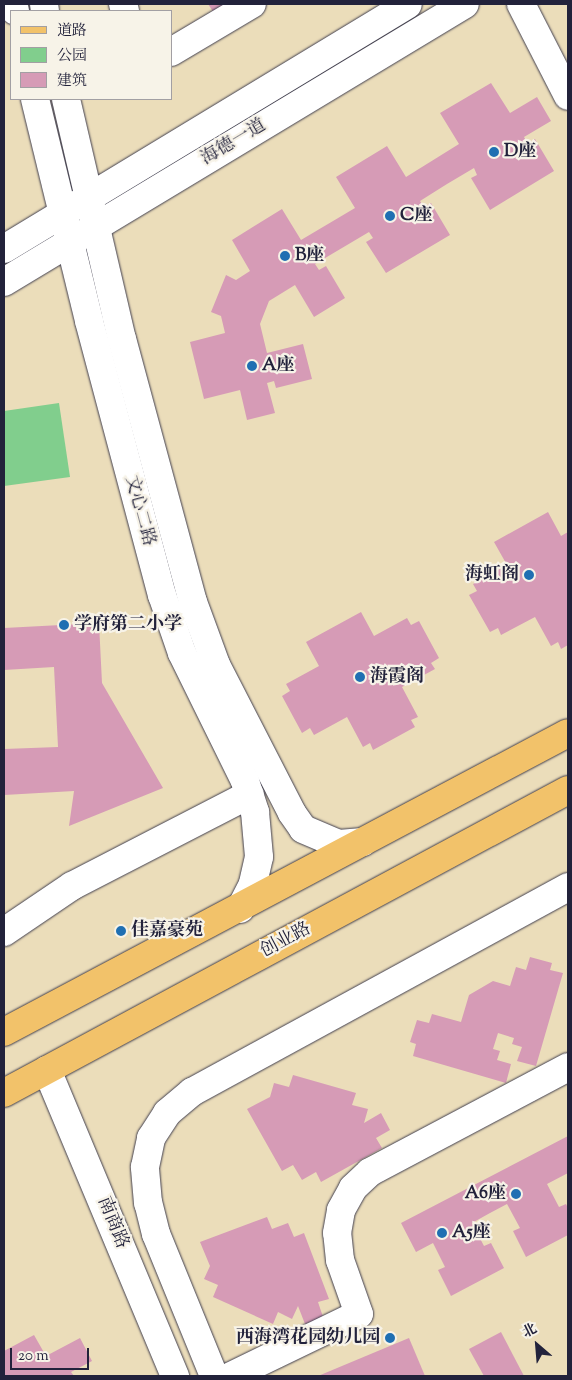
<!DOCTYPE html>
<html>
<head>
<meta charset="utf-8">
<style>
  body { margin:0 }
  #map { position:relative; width:572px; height:1380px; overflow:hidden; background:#ebddba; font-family:"Sorts Mill Goudy","Noto Serif SC",serif }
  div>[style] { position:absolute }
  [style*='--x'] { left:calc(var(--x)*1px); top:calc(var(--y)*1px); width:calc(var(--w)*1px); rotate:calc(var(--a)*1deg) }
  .green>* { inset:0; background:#81ce8d }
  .building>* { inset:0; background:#d69bb6 }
  .roads { filter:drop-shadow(0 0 1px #403e4e) drop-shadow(0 0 1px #403e4e) }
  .minor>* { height:28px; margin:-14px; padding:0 14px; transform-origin:14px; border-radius:14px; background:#fff }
  .major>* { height:28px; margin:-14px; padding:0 14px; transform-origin:14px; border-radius:14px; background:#f2c26a }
  .dots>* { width:14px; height:14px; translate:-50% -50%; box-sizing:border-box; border:2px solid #f7f3e8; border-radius:50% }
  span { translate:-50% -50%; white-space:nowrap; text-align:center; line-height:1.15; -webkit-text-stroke:4.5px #f7f3e8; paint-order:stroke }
  .street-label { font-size:18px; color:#22223b }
  .poi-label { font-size:18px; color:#22223b; font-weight:700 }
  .left { translate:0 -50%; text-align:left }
  .right { translate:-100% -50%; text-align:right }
  .frame { position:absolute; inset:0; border:5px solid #22223b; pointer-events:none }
  .legend { position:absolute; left:10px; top:10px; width:162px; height:90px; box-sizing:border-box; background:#f7f3e8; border:1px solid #a29fa3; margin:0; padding:6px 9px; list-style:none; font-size:15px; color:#22223b }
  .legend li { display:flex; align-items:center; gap:10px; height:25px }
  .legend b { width:25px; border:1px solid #a29fa3 }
  .north { position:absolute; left:512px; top:1320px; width:50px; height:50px; -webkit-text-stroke:4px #f7f3e8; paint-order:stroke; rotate:333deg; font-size:14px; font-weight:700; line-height:20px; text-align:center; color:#22223b }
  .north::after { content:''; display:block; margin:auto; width:18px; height:22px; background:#22223b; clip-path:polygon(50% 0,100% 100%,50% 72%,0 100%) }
  .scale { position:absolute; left:10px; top:1348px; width:79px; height:22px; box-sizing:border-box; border:2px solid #22223b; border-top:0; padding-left:6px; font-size:15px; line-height:18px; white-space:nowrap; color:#22223b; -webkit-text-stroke:4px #f7f3e8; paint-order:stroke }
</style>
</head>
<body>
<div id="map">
  <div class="green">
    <i style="clip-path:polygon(59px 403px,70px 477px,4px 486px,4px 411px)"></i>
  </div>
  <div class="building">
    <i style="clip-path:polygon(208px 4px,237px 4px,216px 16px)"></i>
    <i style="clip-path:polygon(491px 83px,510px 113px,537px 97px,551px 121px,524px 137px,528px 144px,535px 139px,554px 171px,490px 210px,471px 178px,477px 175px,474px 168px,447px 184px,420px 201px,424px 207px,431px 203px,450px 235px,386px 273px,366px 242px,373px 238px,369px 232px,315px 264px,319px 270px,326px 266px,345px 298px,314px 317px,295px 285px,269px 301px,260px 324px,267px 353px,303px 344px,312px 379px,276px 388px,274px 381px,267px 383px,275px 413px,247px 420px,240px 390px,204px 399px,190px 342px,225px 333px,221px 316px,211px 312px,226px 275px,236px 280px,250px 271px,232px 240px,282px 209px,301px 240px,355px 208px,336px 177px,387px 146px,406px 177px,459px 144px,440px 113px)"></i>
    <i style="clip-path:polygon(548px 512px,561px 536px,568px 532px,568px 645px,561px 649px,558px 642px,551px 646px,535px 617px,501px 635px,498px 628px,490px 632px,469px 595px,477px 591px,473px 584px,507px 565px,494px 542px)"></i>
    <i style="clip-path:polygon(361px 612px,374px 636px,407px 618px,411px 625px,419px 621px,439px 658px,431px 663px,435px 669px,402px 687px,418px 717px,411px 720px,415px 727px,373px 750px,370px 743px,363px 747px,347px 717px,314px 735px,310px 728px,302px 733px,282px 696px,290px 691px,286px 684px,319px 666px,306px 642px)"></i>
    <i style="clip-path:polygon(99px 623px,102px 683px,163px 788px,69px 826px,74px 791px,4px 795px,4px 749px,58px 747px,54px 667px,4px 670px,4px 628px)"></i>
    <i style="clip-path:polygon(530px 957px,552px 963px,550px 970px,563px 973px,536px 1066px,517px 1061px,522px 1047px,512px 1044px,514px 1038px,498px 1033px,493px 1049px,500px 1051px,497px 1060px,511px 1064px,506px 1083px,413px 1056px,416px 1044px,410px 1042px,417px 1020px,429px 1023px,432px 1014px,461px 1022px,469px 995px,493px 981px,510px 986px,516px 967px,526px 970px)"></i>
    <i style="clip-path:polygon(293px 1075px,356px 1093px,352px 1105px,368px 1109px,364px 1123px,381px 1113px,390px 1130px,376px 1138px,382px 1148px,321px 1182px,316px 1172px,302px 1180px,293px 1165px,282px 1171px,247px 1109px,270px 1097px,274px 1083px,289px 1087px)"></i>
    <i style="clip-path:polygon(568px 1136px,568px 1173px,547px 1184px,559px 1207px,566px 1204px,568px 1208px,568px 1235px,526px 1257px,513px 1231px,520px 1228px,507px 1204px,490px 1213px,472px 1223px,484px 1246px,491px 1243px,504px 1268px,451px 1296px,438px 1270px,445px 1267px,433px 1243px,416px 1252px,401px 1223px)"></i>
    <i style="clip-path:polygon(267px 1217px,272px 1229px,288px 1223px,294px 1237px,304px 1233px,329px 1299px,318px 1302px,323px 1317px,305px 1324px,298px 1306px,292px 1319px,278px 1312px,273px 1324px,213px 1297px,218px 1285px,204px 1279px,210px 1266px,200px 1242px)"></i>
    <i style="clip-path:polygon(501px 1332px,524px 1376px,484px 1376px,469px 1349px)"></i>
    <i style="clip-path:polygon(34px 1335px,46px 1356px,80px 1338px,92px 1361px,71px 1372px,74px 1376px,4px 1376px,4px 1351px)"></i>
    <i style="clip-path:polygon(409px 1338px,425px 1376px,318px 1376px)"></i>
  </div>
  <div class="roads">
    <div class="minor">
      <i style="--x:13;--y:4;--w:7;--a:74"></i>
      <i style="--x:44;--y:4;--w:7;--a:82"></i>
      <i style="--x:123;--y:4;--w:7;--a:74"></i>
      <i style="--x:521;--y:4;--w:103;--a:62.9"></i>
      <i style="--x:171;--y:52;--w:94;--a:-30.7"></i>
      <i style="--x:35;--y:99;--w:228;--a:76.3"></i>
      <i style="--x:89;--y:321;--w:284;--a:75.1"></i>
      <i style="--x:162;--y:595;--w:61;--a:71"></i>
      <i style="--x:182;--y:653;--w:143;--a:63.8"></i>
      <i style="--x:245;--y:781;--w:33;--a:72"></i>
      <i style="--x:255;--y:812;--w:45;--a:84.9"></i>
      <i style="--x:259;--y:857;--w:28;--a:103"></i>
      <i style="--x:253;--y:884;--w:28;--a:117"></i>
      <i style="--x:66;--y:99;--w:246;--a:76.9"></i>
      <i style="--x:122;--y:339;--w:272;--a:74.9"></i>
      <i style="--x:193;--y:602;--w:67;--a:69.9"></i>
      <i style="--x:216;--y:665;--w:166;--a:62.8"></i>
      <i style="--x:292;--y:813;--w:19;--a:55"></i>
      <i style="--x:303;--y:829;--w:39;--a:23"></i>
      <i style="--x:339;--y:844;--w:24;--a:-5"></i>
      <i style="--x:4;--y:249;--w:472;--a:-31.2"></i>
      <i style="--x:4;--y:282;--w:538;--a:-31.09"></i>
      <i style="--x:4;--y:932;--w:82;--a:-34.1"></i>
      <i style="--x:72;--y:886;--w:200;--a:-27.3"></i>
      <i style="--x:47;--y:1070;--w:332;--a:67.3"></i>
      <i style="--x:214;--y:1376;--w:153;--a:-112.2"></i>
      <i style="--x:156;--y:1234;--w:32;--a:-104"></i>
      <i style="--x:148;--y:1203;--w:36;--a:-95"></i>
      <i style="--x:145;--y:1167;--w:30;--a:-78"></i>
      <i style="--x:151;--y:1138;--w:30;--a:-57"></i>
      <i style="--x:167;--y:1113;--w:33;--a:-40"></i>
      <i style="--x:192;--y:1092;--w:428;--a:-28.6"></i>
      <i style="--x:231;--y:1376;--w:142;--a:-25.8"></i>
      <i style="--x:359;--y:1314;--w:57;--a:-109.4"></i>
      <i style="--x:340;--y:1260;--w:27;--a:-96"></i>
      <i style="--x:337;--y:1233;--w:23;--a:-80"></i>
      <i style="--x:341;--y:1210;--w:25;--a:-61"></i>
      <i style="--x:353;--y:1188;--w:23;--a:-43"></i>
      <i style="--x:370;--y:1172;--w:224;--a:-27.9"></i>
    </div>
    <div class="major">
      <i style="--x:4;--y:1032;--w:638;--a:-27.93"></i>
      <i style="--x:4;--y:1093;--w:640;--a:-28.25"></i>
    </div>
  </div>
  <div class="dots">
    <i style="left:494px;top:152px;background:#1f6fb2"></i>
    <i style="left:390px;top:216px;background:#1f6fb2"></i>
    <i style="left:285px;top:256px;background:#1f6fb2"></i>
    <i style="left:252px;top:366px;background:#1f6fb2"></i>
    <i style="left:529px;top:575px;background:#1f6fb2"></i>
    <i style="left:64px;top:625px;background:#1f6fb2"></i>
    <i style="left:360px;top:677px;background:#1f6fb2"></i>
    <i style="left:121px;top:931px;background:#1f6fb2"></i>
    <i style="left:516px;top:1194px;background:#1f6fb2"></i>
    <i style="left:442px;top:1233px;background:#1f6fb2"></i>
    <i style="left:390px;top:1338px;background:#1f6fb2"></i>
  </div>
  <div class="street-label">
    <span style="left:234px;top:143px;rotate:-31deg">海德一道</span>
    <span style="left:139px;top:511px;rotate:75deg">文心二路</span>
    <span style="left:286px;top:941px;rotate:-28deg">创业路</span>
    <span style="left:112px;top:1223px;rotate:68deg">南商路</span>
  </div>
  <div class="poi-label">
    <span class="left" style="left:504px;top:152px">D座</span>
    <span class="left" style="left:400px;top:216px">C座</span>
    <span class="left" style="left:295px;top:256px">B座</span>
    <span class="left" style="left:262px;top:366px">A座</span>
    <span class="right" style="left:519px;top:575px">海虹阁</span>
    <span class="left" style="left:74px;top:625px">学府第二小学</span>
    <span class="left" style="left:370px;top:677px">海霞阁</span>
    <span class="left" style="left:131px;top:931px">佳嘉豪苑</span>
    <span class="right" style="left:506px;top:1194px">A6座</span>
    <span class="left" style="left:452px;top:1233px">A5座</span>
    <span class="right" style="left:380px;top:1338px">西海湾花园幼儿园</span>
  </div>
  <div class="frame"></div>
  <ul class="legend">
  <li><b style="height:6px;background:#f2c26a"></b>道路</li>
  <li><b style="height:14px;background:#81ce8d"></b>公园</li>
  <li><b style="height:14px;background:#d69bb6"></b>建筑</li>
  </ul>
  <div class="north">北</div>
  <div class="scale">20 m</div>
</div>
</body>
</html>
